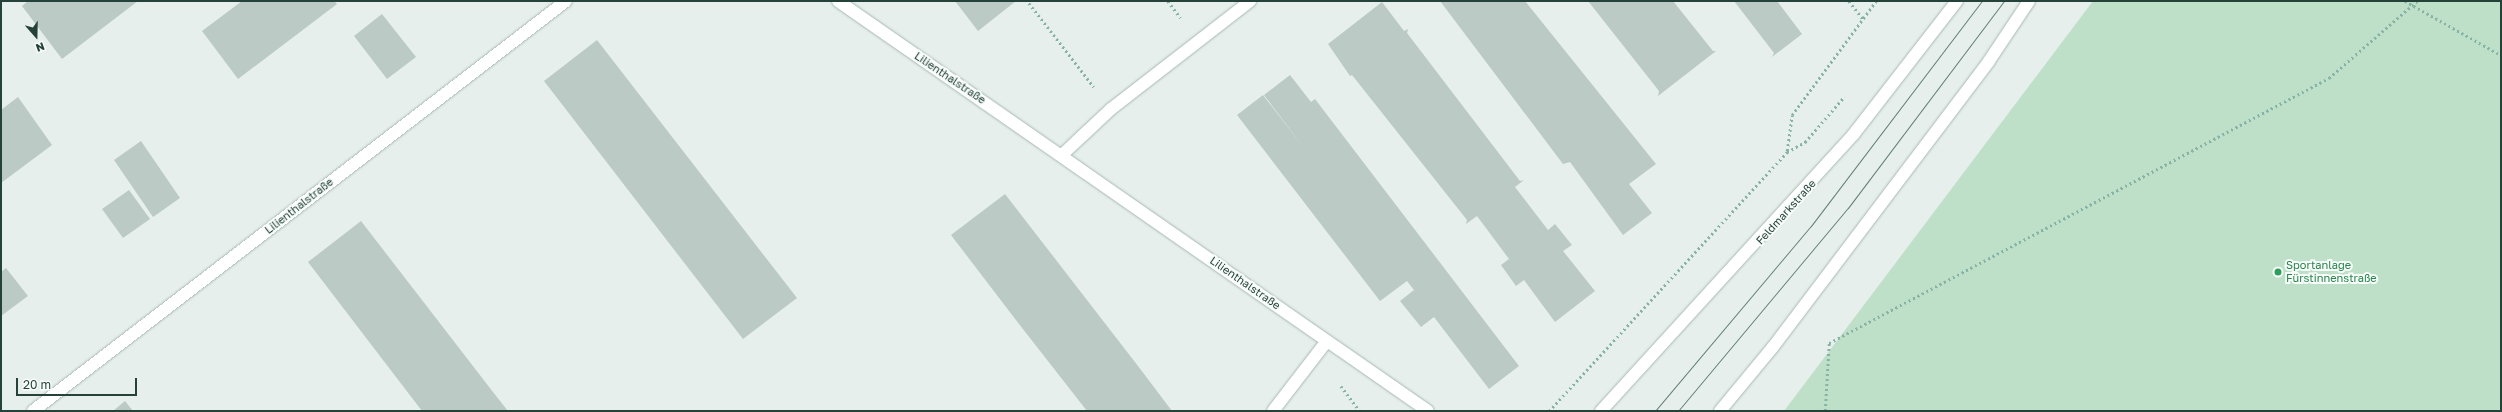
<!DOCTYPE html>
<html>
<head>
<meta charset="utf-8">
<style>
  body { margin:0 }
  #map { position:relative; width:2502px; height:412px; overflow:hidden; background:#e6efeb; font-family:"Golos Text",sans-serif }
  div>[style] { position:absolute }
  [style*='--x'] { left:calc(var(--x)*1px); top:calc(var(--y)*1px); width:calc(var(--w)*1px); rotate:calc(var(--a)*1deg) }
  .green>* { inset:0; background:#bfe0c8 }
  .building>* { inset:0; background:#bbcac4 }
  .path>* { height:2.5px; margin-top:-1.25px; transform-origin:0; background:repeating-linear-gradient(90deg,#86b3a5 0 2px,transparent 0 5px) }
  .roads { filter:drop-shadow(0 0 1px #a8b8b2) drop-shadow(0 0 1px #a8b8b2) }
  .minor>* { height:12px; margin:-6px; padding:0 6px; transform-origin:6px; border-radius:6px; background:#fff }
  .secondary>* { height:12px; margin:-6px; padding:0 6px; transform-origin:6px; border-radius:6px; background:#fff }
  .tram>* { height:1px; margin:-0.5px; padding:0 0.5px; transform-origin:0.5px; border-radius:0.5px; background:#5f7d75 }
  .dots>* { width:11px; height:11px; translate:-50% -50%; box-sizing:border-box; border:2px solid #f7fbf9; border-radius:50% }
  span { translate:-50% -50%; white-space:nowrap; text-align:center; line-height:1.15; -webkit-text-stroke:4px #f7fbf9; paint-order:stroke }
  .street-label { font-size:11px; color:#24423a }
  .leisure-label { font-size:11px; color:#27864d }
  .left { translate:0 -50%; text-align:left }
  .frame { position:absolute; inset:0; border:2px solid #24423a; pointer-events:none }
  .north { position:absolute; left:16px; top:16px; width:40px; height:40px; -webkit-text-stroke:3px #f7fbf9; paint-order:stroke; rotate:160deg; font-size:11px; font-weight:700; line-height:16px; text-align:center; color:#24423a }
  .north::after { content:''; display:block; margin:auto; width:14px; height:18px; background:#24423a; clip-path:polygon(50% 0,100% 100%,50% 72%,0 100%) }
  .scale { position:absolute; left:16px; top:378px; width:121px; height:18px; box-sizing:border-box; border:2px solid #24423a; border-top:0; padding-left:5px; font-size:12px; line-height:14px; white-space:nowrap; color:#24423a; -webkit-text-stroke:3px #f7fbf9; paint-order:stroke }
</style>
</head>
<body>
<div id="map">
  <div class="green">
    <i style="clip-path:polygon(2093px 1px,2501px 1px,2501px 411px,1784px 411px)"></i>
  </div>
  <div class="building">
    <i style="clip-path:polygon(28px 1px,138px 1px,62px 59px,22px 6px)"></i>
    <i style="clip-path:polygon(242px 1px,334px 1px,337px 4px,238px 79px,202px 31px)"></i>
    <i style="clip-path:polygon(955px 1px,1016px 1px,978px 31px)"></i>
    <i style="clip-path:polygon(1440px 1px,1525px 1px,1656px 164px,1629px 184px,1652px 213px,1623px 235px,1570px 162px,1563px 164px)"></i>
    <i style="clip-path:polygon(1588px 1px,1673px 1px,1713px 51px,1716px 51px,1658px 96px,1659px 91px)"></i>
    <i style="clip-path:polygon(1734px 1px,1777px 1px,1802px 34px,1772px 57px,1774px 53px)"></i>
    <i style="clip-path:polygon(1382px 2px,1404px 31px,1408px 29px,1407px 33px,1520px 181px,1524px 180px,1515px 187px,1548px 230px,1555px 224px,1572px 245px,1563px 251px,1595px 291px,1555px 322px,1524px 280px,1516px 286px,1501px 265px,1509px 259px,1477px 216px,1466px 224px,1467px 220px,1352px 75px,1350px 76px,1328px 44px)"></i>
    <i style="clip-path:polygon(382px 14px,416px 57px,387px 79px,354px 36px)"></i>
    <i style="clip-path:polygon(597px 40px,797px 298px,743px 339px,544px 81px)"></i>
    <i style="clip-path:polygon(1290px 75px,1311px 102px,1315px 99px,1519px 366px,1489px 389px,1434px 317px,1421px 327px,1400px 301px,1414px 290px,1407px 281px,1380px 301px,1237px 115px,1263px 95px,1304px 148px,1264px 95px)"></i>
    <i style="clip-path:polygon(18px 97px,52px 145px,1px 183px,1px 110px)"></i>
    <i style="clip-path:polygon(141px 141px,180px 198px,153px 217px,114px 160px)"></i>
    <i style="clip-path:polygon(129px 190px,150px 219px,123px 238px,102px 209px)"></i>
    <i style="clip-path:polygon(1005px 194px,1138px 366px,1172px 411px,1087px 411px,1019px 324px,951px 235px)"></i>
    <i style="clip-path:polygon(361px 221px,493px 392px,508px 411px,422px 411px,308px 262px)"></i>
    <i style="clip-path:polygon(6px 268px,28px 296px,1px 316px,1px 272px)"></i>
    <i style="clip-path:polygon(125px 401px,133px 411px,113px 411px)"></i>
  </div>
  <div class="path">
    <i style="--x:1168;--y:1;--w:21;--a:53"></i>
    <i style="--x:1849;--y:1;--w:23;--a:52"></i>
    <i style="--x:2405;--y:1;--w:110;--a:29.4"></i>
    <i style="--x:1029;--y:3;--w:106;--a:52.3"></i>
    <i style="--x:1787;--y:151;--w:36;--a:-82"></i>
    <i style="--x:1792;--y:115;--w:142;--a:-53.6"></i>
    <i style="--x:1341;--y:386;--w:31;--a:53"></i>
    <i style="--x:1549;--y:411;--w:352;--a:-47.4"></i>
    <i style="--x:1787;--y:152;--w:21;--a:-29"></i>
    <i style="--x:1805;--y:142;--w:60;--a:-49.1"></i>
    <i style="--x:1825;--y:411;--w:68;--a:-86.6"></i>
    <i style="--x:1829;--y:343;--w:566;--a:-27.92"></i>
    <i style="--x:2329;--y:78;--w:117;--a:-41.2"></i>
  </div>
  <div class="roads">
    <div class="minor">
      <i style="--x:838;--y:1;--w:718;--a:34.8"></i>
      <i style="--x:1063;--y:154;--w:66;--a:-43.2"></i>
      <i style="--x:1111;--y:109;--w:176;--a:-37.8"></i>
      <i style="--x:33;--y:411;--w:672;--a:-37.57"></i>
      <i style="--x:1273;--y:411;--w:88;--a:-52.4"></i>
    </div>
    <div class="secondary">
      <i style="--x:1601;--y:411;--w:374;--a:-47.6"></i>
      <i style="--x:1853;--y:135;--w:170;--a:-52.2"></i>
      <i style="--x:1720;--y:411;--w:83;--a:-50.4"></i>
      <i style="--x:1773;--y:347;--w:358;--a:-52.9"></i>
      <i style="--x:1989;--y:61;--w:72;--a:-56.3"></i>
    </div>
  </div>
  <div class="tram">
    <i style="--x:1655;--y:411;--w:242;--a:-49.9"></i>
    <i style="--x:1811;--y:226;--w:283;--a:-52.8"></i>
    <i style="--x:1678;--y:411;--w:265;--a:-50.1"></i>
    <i style="--x:1848;--y:208;--w:259;--a:-53"></i>
  </div>
  <div class="dots">
    <i style="left:2278px;top:272px;background:#2e9e5b"></i>
  </div>
  <div class="street-label">
    <span style="left:950px;top:78px;rotate:34deg">Lilienthalstraße</span>
    <span style="left:299px;top:206px;rotate:-38deg">Lilienthalstraße</span>
    <span style="left:1786px;top:212px;rotate:-48deg">Feldmarkstraße</span>
    <span style="left:1245px;top:283px;rotate:35deg">Lilienthalstraße</span>
  </div>
  <div class="leisure-label">
    <span class="left" style="left:2286px;top:272px">Sportanlage<br>Fürstinnenstraße</span>
  </div>
  <div class="frame"></div>
  <div class="north">N</div>
  <div class="scale">20 m</div>
</div>
</body>
</html>
